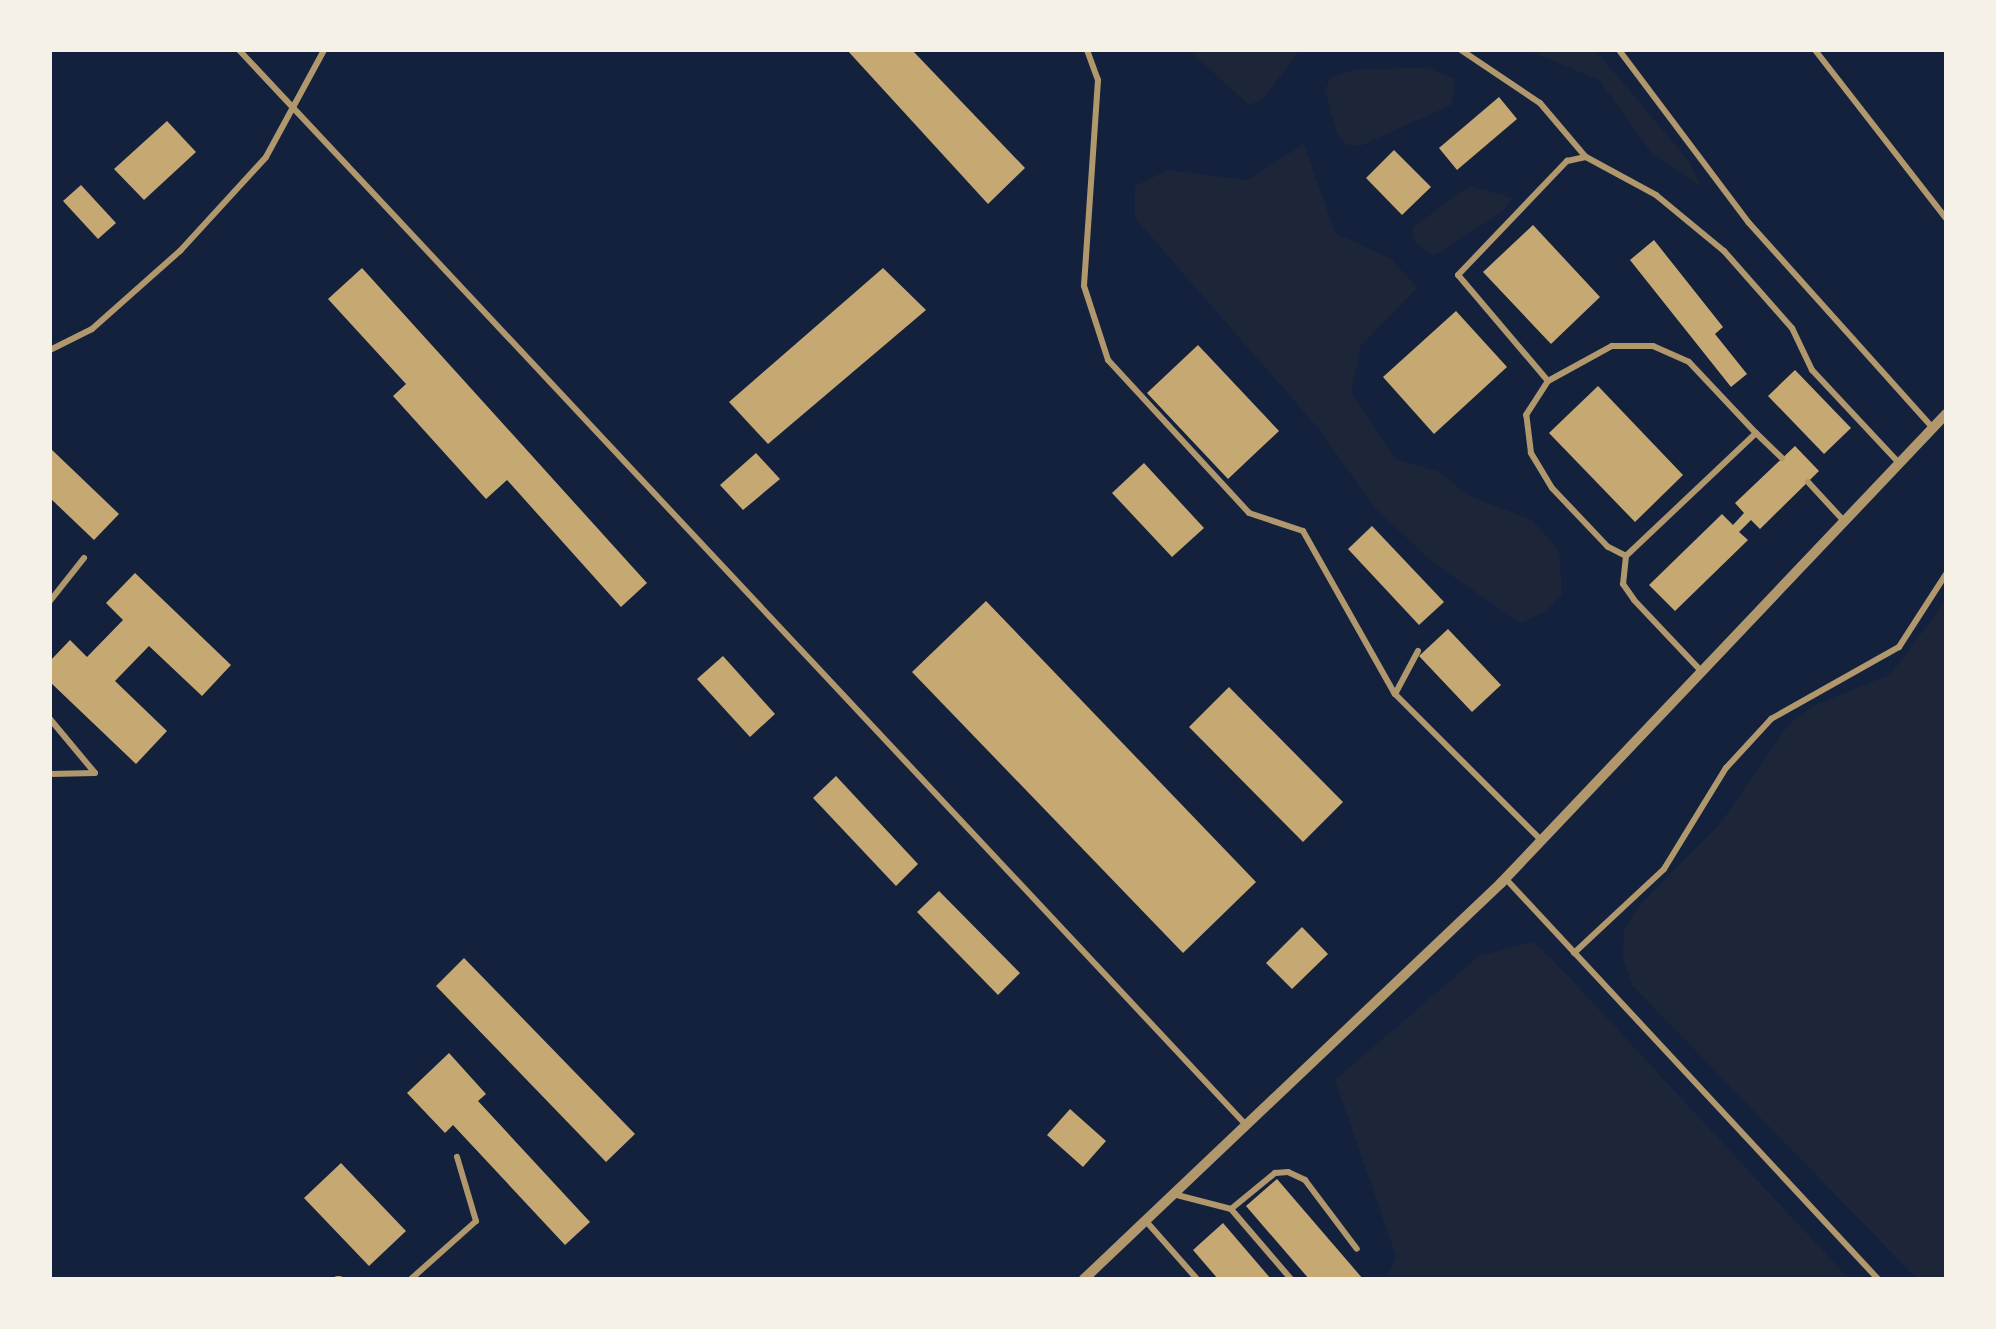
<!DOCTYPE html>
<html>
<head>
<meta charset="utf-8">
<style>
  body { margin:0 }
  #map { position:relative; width:1996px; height:1329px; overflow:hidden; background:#14213d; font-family:Ubuntu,sans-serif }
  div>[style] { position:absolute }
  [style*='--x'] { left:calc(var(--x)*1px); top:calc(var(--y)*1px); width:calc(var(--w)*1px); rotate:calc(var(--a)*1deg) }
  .green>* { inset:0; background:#1d2539 }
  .building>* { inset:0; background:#c6a872 }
  .service>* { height:6px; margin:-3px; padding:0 3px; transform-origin:3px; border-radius:3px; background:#b1986c }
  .minor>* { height:10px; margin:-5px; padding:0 5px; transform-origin:5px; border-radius:5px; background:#b1986c }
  span { translate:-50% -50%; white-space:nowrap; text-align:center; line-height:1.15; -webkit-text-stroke:10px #f6f1e7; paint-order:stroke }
  .frame { position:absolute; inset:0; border:52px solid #f6f1e7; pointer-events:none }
</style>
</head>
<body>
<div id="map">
  <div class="green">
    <i style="clip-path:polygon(1189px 50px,1300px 50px,1263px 99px,1249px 105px)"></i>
    <i style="clip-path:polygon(1527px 50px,1595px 50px,1689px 161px,1701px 187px,1651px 152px,1599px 80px)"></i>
    <i style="clip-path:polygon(1428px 68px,1455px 79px,1451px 105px,1360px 146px,1347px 145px,1337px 134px,1325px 90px,1331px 77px,1358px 69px)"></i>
    <i style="clip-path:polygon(1304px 144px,1335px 233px,1391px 259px,1417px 288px,1361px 345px,1351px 392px,1395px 459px,1439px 472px,1469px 496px,1532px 520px,1559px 551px,1562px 594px,1545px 612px,1520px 623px,1434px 563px,1375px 508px,1318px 428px,1135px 218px,1135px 186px,1168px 170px,1247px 180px)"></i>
    <i style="clip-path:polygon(1469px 186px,1512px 198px,1503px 211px,1434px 256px,1415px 242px,1412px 228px)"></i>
    <i style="clip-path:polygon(1946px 600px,1946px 1279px,1917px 1279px,1632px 985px,1623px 958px,1624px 929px,1640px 905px,1722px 821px,1788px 725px,1813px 706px,1891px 674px)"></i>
    <i style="clip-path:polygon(1533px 942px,1553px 960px,1849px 1279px,1387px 1279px,1396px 1256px,1335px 1080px,1479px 956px)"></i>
  </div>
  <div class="building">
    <i style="clip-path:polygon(847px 50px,912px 50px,1025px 168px,988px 204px)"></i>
    <i style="clip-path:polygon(1499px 97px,1517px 119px,1457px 170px,1439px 148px)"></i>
    <i style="clip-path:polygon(167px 121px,196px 152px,144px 200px,114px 169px)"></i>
    <i style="clip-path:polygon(1394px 150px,1431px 187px,1402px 215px,1366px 178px)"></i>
    <i style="clip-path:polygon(81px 185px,116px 223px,98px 239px,63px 201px)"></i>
    <i style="clip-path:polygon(1533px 225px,1600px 297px,1551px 344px,1483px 272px)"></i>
    <i style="clip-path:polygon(1654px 240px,1723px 327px,1715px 334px,1747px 374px,1731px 387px,1630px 260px)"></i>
    <i style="clip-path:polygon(362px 268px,647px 583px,621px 607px,507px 480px,486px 499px,393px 396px,406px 384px,328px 299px)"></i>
    <i style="clip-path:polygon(883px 268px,926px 310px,768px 444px,729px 402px)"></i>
    <i style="clip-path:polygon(1456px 311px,1507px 367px,1434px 434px,1383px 377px)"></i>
    <i style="clip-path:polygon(1198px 345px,1279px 431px,1228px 479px,1147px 393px)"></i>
    <i style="clip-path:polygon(1795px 370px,1851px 428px,1824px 454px,1768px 396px)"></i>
    <i style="clip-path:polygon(1598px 386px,1683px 475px,1635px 522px,1549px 433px)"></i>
    <i style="clip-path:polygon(1795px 446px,1819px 471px,1760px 529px,1751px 520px,1739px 532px,1748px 540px,1675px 611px,1649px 585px,1722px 514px,1733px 525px,1744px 513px,1735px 503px)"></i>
    <i style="clip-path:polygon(50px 448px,119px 514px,94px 540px,50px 498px)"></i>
    <i style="clip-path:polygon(756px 453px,780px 479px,743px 510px,720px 485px)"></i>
    <i style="clip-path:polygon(1144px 463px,1204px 528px,1172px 557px,1112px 493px)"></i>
    <i style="clip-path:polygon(1372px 526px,1444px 602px,1419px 625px,1348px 549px)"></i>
    <i style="clip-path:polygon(135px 573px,231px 665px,202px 696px,149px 646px,115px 681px,167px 731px,136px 764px,50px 682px,50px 661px,70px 640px,87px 657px,123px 620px,106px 603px)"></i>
    <i style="clip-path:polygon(986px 601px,1256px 882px,1183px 953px,912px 672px)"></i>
    <i style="clip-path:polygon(1448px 629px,1501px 685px,1472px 712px,1419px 656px)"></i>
    <i style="clip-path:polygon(723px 656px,775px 714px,750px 737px,697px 679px)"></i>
    <i style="clip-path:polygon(1229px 687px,1343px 802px,1303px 842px,1189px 727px)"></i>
    <i style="clip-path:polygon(836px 776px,918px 864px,896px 886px,813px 798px)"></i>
    <i style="clip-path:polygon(939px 891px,1020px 973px,998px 995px,917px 912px)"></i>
    <i style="clip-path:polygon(1302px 927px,1328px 954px,1292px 989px,1266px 963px)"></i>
    <i style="clip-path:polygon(464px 958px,635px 1134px,606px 1162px,436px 986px)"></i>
    <i style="clip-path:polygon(449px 1053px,486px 1094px,478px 1101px,590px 1222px,565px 1245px,453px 1125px,445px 1133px,407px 1093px)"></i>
    <i style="clip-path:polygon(1070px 1109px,1106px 1141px,1083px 1167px,1047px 1135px)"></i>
    <i style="clip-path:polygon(341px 1163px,406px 1231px,369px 1266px,304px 1198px)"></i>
    <i style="clip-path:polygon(1277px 1179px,1363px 1279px,1309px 1279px,1246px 1206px)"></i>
    <i style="clip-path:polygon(1223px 1223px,1271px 1279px,1218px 1279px,1193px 1250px)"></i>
  </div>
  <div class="service">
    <i style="--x:239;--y:50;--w:1472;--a:46.87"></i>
    <i style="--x:1087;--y:50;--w:32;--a:70"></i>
    <i style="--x:1098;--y:80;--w:206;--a:93.9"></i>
    <i style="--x:1084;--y:286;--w:78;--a:72"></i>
    <i style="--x:1108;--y:360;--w:208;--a:47.3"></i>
    <i style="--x:1249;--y:513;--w:57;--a:18.4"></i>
    <i style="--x:1303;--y:531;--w:187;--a:60.6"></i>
    <i style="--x:1461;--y:50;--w:95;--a:33.9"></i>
    <i style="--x:1540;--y:103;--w:70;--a:49.7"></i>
    <i style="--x:1619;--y:50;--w:216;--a:53.1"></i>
    <i style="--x:1749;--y:223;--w:274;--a:48.1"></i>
    <i style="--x:1815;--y:50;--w:213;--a:52.1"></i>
    <i style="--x:50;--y:350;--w:47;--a:-26.6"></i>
    <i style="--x:92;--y:329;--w:118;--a:-41.6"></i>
    <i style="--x:180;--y:251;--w:127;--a:-47.5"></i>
    <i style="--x:266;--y:157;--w:122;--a:-61.5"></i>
    <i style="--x:1548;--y:381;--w:73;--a:-28.7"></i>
    <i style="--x:1612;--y:346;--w:41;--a:0"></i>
    <i style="--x:1653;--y:346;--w:39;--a:24"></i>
    <i style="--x:1689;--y:362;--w:98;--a:46.7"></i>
    <i style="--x:1756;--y:433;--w:179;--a:136.6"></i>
    <i style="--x:1626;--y:556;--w:20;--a:-153"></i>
    <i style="--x:1608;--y:547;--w:81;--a:-133.5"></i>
    <i style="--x:1552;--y:488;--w:41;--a:-121"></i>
    <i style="--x:1531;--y:453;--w:38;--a:-97"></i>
    <i style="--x:1526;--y:415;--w:40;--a:-57.1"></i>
    <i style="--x:1548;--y:381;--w:139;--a:-130.3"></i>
    <i style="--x:1458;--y:275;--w:158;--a:-46.3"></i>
    <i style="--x:1567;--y:161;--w:19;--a:-12"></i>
    <i style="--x:1586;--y:157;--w:80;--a:28.5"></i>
    <i style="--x:1656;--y:195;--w:88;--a:39.5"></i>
    <i style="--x:1724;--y:251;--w:103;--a:48.6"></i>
    <i style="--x:1792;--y:328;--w:47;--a:64.5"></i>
    <i style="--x:1812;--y:370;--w:127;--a:46.9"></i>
    <i style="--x:1756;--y:433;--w:36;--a:44"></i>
    <i style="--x:1808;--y:482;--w:53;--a:47.3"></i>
    <i style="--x:1626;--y:556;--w:28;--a:96"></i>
    <i style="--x:1623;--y:584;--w:19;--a:55"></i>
    <i style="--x:1634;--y:600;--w:100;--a:46.6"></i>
    <i style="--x:50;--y:601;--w:55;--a:-51.7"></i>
    <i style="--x:1418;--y:651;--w:49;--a:118.1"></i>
    <i style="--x:1395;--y:694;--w:206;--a:45"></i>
    <i style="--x:50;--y:719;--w:70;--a:50.2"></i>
    <i style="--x:95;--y:773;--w:45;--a:178.7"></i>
    <i style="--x:1505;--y:878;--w:548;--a:47.07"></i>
    <i style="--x:1574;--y:953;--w:123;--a:-43"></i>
    <i style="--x:1664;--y:869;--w:119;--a:-58.5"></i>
    <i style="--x:1726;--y:768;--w:67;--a:-47.4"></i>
    <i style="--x:1771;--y:719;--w:147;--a:-29.4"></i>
    <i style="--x:1899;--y:647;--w:87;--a:-57.2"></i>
    <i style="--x:1173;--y:1194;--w:60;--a:14.5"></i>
    <i style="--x:1231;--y:1209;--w:92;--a:49.4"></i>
    <i style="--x:1231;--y:1209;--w:57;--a:-39.3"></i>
    <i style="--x:1275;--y:1173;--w:13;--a:-4"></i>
    <i style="--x:1288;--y:1172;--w:19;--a:25"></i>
    <i style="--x:1305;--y:1180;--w:86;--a:53"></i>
    <i style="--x:1145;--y:1220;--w:79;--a:48.6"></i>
    <i style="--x:337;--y:1279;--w:3;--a:0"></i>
    <i style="--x:411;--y:1279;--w:87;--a:-41.7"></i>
    <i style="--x:476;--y:1221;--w:67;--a:-106.5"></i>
  </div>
  <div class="minor">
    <i style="--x:1084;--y:1279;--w:575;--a:-43.52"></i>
    <i style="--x:1501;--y:883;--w:647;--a:-46.5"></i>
  </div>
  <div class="frame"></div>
</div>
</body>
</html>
